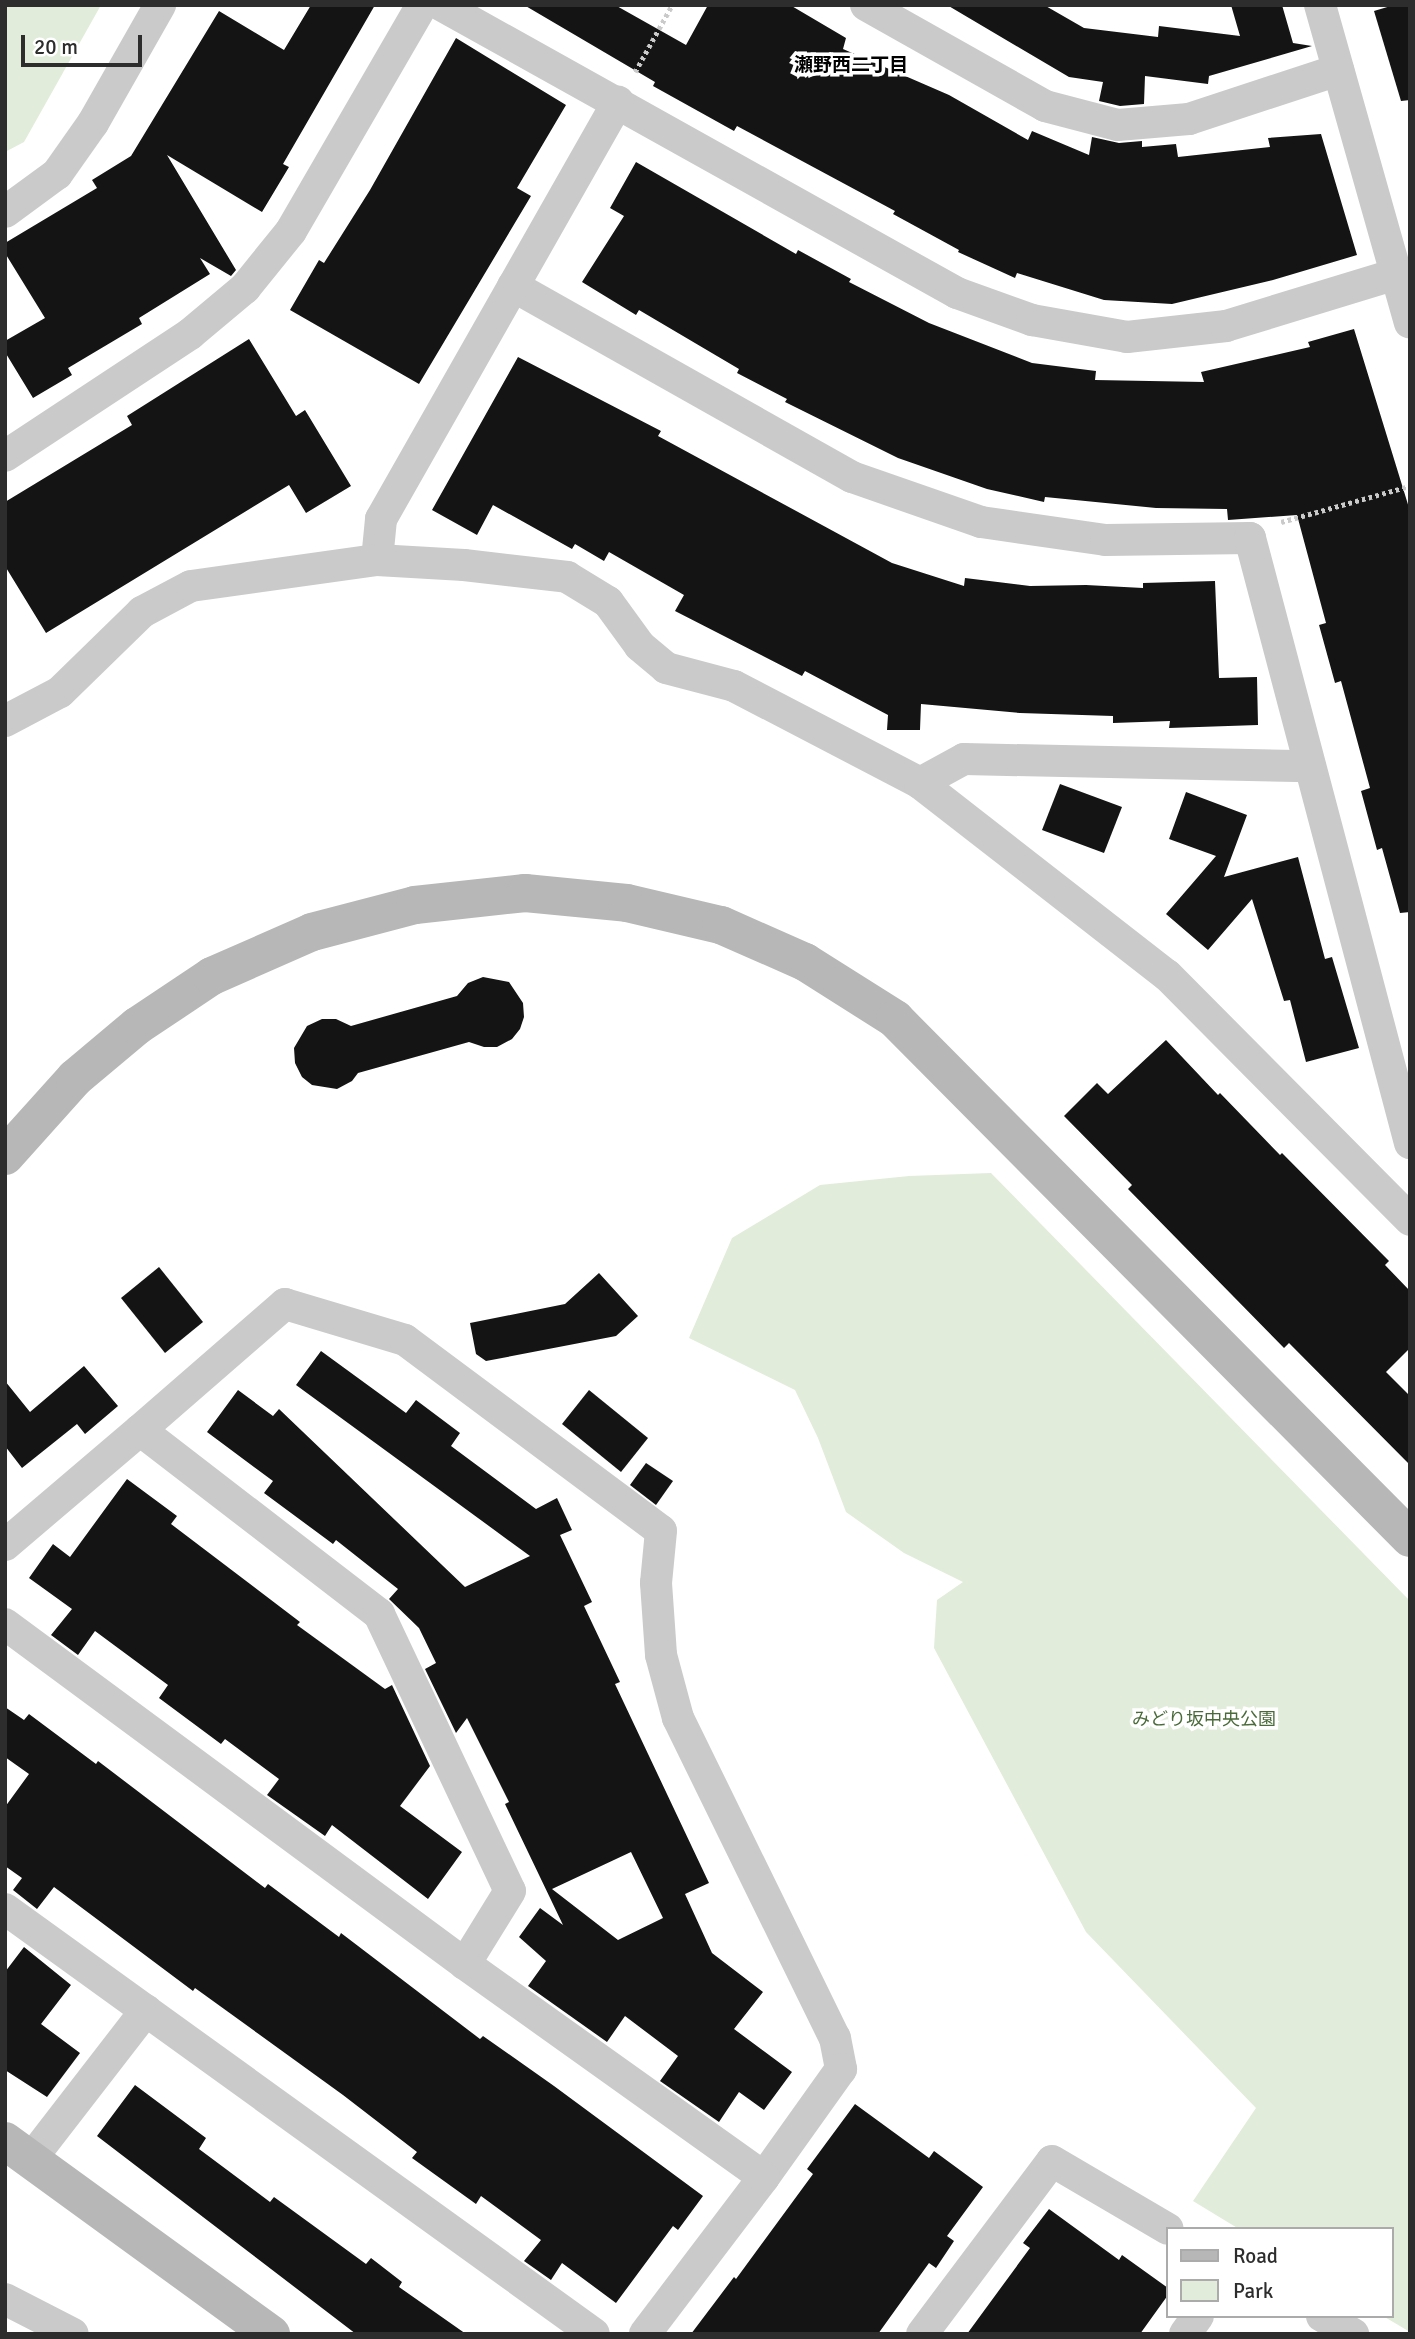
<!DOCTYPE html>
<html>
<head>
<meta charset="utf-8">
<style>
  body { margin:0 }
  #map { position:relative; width:1415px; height:2339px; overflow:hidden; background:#fff; font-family:Signika,"Noto Sans JP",sans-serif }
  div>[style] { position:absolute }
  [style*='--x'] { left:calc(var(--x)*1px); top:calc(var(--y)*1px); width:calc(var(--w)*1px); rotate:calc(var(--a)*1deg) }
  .green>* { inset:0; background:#e1ecda }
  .building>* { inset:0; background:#141414 }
  .path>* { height:4.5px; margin-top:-2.25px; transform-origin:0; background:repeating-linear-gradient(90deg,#cacaca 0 3.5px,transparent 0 7px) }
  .street>* { height:32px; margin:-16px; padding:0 16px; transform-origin:16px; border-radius:16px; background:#cacaca }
  .secondary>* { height:38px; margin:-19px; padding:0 19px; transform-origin:19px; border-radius:19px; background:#b7b7b7 }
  span { translate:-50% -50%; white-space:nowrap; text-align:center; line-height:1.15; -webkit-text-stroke:7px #fff; paint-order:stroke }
  .park-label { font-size:18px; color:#4a6b39 }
  .neighbourhood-label { font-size:19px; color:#000; font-weight:700 }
  .frame { position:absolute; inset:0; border:7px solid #2d2d2d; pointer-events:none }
  .legend { position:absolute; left:1166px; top:2227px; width:228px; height:91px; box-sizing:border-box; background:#fff; border:2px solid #ababab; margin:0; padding:9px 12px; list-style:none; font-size:21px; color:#2d2d2d }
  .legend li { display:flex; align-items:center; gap:14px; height:35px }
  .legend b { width:35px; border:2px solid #ababab }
  .scale { position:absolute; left:21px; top:35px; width:121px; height:32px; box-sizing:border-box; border:4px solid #2d2d2d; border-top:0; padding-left:9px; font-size:21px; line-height:24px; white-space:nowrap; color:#2d2d2d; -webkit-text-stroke:5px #fff; paint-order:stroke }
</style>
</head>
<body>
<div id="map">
  <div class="green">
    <i style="clip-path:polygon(5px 5px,101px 5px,24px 142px,5px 152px)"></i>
    <i style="clip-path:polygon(991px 1173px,1410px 1601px,1410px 2332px,1383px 2316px,1392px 2316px,1392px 2229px,1239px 2229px,1193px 2201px,1256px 2108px,1086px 1932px,934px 1648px,937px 1600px,963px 1582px,904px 1553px,846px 1512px,818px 1438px,795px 1390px,689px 1338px,732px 1238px,820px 1185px,909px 1176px)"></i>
  </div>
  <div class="building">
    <i style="clip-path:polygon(311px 5px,375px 5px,283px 164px,289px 167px,262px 212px,167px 155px,236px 270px,231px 276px,200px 258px,210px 274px,139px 318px,142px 324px,68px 368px,72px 375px,33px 398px,5px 352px,5px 341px,45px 318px,5px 253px,5px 243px,97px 188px,92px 180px,131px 156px,219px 11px,284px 50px)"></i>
    <i style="clip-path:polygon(524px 5px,615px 5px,686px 45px,708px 5px,790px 5px,846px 38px,843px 49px,949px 95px,1028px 140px,1032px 131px,1089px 155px,1092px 137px,1119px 143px,1142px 141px,1142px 147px,1176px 144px,1178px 157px,1270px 147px,1268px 138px,1321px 134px,1357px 255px,1273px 280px,1172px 304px,1104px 300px,1017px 273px,1015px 278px,958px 252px,959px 250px,893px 214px,895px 211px,737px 126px,734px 131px,653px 86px,655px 82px)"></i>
    <i style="clip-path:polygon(947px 5px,1044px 5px,1084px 28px,1158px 37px,1159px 26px,1240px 36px,1231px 5px,1282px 5px,1293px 43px,1312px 46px,1209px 76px,1208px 84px,1145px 76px,1144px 104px,1120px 106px,1099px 101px,1103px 82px,1069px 77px)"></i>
    <i style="clip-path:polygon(1394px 5px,1410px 5px,1410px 100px,1401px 101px,1374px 11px)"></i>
    <i style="clip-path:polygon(456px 38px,566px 105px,517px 188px,531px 196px,419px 384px,290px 310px,319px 260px,324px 263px,370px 190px)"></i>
    <i style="clip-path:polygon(636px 162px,796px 254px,798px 250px,851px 279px,849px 282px,929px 323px,1032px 363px,1096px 371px,1095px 380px,1204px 382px,1201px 372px,1310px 347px,1308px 342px,1354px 329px,1410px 511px,1410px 912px,1400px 913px,1382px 848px,1377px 850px,1361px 791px,1370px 788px,1341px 681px,1335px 683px,1319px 625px,1326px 623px,1297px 515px,1228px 520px,1227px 509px,1156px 508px,1045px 497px,1044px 502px,987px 489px,898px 458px,785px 402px,787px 399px,737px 373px,739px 369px,639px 310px,636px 315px,582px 282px,624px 216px,610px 208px)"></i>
    <i style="clip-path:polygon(249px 339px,296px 416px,305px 410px,351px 486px,306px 513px,289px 485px,46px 633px,5px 566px,5px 502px,132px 425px,127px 416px)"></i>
    <i style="clip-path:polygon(518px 357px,661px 431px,658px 436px,892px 563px,964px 586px,965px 578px,1030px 586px,1086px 585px,1143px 588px,1143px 583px,1215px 581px,1219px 678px,1257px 677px,1258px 725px,1169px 728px,1170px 721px,1113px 723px,1113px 716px,1020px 713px,921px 704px,920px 730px,887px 730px,888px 715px,805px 671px,802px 676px,675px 611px,684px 595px,609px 552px,604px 561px,575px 544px,572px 549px,493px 505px,477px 535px,432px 510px)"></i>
    <i style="clip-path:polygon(1060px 784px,1122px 807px,1104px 853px,1042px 830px)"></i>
    <i style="clip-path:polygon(1186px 792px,1247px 815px,1224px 877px,1298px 857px,1325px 959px,1332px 957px,1359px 1048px,1306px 1062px,1290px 1000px,1284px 1001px,1252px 899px,1208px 950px,1166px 914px,1216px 856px,1169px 839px)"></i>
    <i style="clip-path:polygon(483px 977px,509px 982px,523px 1003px,524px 1017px,520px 1029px,512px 1039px,497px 1047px,484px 1047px,469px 1042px,358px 1073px,352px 1081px,337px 1089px,312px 1085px,302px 1077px,295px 1063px,294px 1048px,307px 1026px,322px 1019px,336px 1019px,351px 1026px,457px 996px,468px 983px)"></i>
    <i style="clip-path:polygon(1166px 1040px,1218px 1095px,1220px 1093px,1280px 1155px,1282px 1153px,1389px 1261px,1385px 1265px,1410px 1291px,1410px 1348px,1386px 1372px,1410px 1396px,1410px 1465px,1289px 1343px,1284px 1348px,1128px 1189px,1132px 1185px,1064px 1116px,1097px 1083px,1108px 1094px)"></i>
    <i style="clip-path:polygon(159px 1267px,203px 1322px,165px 1353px,121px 1298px)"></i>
    <i style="clip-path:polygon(599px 1273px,638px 1316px,616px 1336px,486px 1361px,476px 1354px,470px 1323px,565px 1304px)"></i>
    <i style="clip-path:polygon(evenodd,321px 1351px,406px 1413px,416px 1400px,460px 1433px,451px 1446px,536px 1509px,557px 1498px,572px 1530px,560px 1535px,592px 1602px,584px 1606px,620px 1682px,615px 1684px,709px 1883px,685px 1894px,712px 1953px,763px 1992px,734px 2029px,792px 2072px,764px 2110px,739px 2092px,719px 2122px,660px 2081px,678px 2056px,625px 2016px,607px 2042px,528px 1986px,546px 1961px,519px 1937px,540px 1908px,563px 1925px,505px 1804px,509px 1802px,467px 1718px,456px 1733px,425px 1669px,436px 1663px,419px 1628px,389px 1599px,398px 1589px,336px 1540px,333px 1544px,264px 1493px,273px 1481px,207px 1432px,238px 1390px,273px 1416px,279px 1409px,465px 1587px,530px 1556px,296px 1385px,321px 1351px,631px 1852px,663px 1918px,618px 1940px,552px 1889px,631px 1852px)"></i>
    <i style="clip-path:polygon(84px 1366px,118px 1406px,85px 1434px,77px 1424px,22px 1468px,5px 1446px,5px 1381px,30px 1412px)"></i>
    <i style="clip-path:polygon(589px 1390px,648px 1438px,621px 1472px,562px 1424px)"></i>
    <i style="clip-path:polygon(646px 1463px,673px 1481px,656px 1505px,630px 1485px)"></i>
    <i style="clip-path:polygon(127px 1479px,177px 1516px,171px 1524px,300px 1622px,297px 1625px,385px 1689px,392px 1685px,430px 1766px,400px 1806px,462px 1852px,428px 1899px,332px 1825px,325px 1836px,267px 1795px,279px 1779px,225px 1739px,221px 1744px,159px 1698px,168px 1685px,95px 1631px,78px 1655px,51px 1635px,72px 1609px,29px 1578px,53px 1544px,70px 1557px)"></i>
    <i style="clip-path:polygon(5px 1707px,24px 1720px,29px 1714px,96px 1764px,98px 1761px,265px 1888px,268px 1884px,339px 1937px,341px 1933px,480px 2039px,483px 2036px,554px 2086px,703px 2196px,678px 2230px,673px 2226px,616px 2303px,562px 2263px,551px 2280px,524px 2261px,541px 2240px,481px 2196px,476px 2204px,412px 2158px,417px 2152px,343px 2095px,195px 1988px,193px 1991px,54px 1887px,37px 1909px,13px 1890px,22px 1878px,5px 1866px,5px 1807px,29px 1774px,5px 1757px)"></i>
    <i style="clip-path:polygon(24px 1947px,71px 1985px,41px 2024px,80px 2053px,47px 2097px,5px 2070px,5px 1972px)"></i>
    <i style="clip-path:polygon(135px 2085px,206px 2138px,199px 2149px,270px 2202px,274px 2197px,366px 2264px,371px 2258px,402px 2282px,399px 2287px,466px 2334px,356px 2334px,97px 2136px)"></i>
    <i style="clip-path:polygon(855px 2104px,929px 2158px,934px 2151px,983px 2187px,947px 2236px,954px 2241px,936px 2268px,929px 2263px,878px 2334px,691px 2334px,734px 2277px,736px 2279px,813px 2174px,807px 2169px)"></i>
    <i style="clip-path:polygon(1049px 2209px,1119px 2260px,1122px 2255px,1168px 2288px,1168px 2295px,1140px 2334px,967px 2334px,1030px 2248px,1023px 2243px)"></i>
  </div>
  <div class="path">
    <i style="--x:635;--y:72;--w:77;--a:-61.1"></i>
    <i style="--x:1281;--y:522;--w:134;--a:-15.6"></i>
  </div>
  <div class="street">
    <i style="--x:441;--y:5;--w:591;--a:29.17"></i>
    <i style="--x:957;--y:293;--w:80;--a:19.8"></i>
    <i style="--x:1032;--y:320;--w:97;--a:10.1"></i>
    <i style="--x:1127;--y:337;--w:100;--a:-6.3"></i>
    <i style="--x:1226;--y:326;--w:178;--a:-17"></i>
    <i style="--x:866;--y:5;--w:206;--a:29.4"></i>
    <i style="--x:1045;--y:106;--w:75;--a:14.6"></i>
    <i style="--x:1118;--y:125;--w:71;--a:-4.8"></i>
    <i style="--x:1189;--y:119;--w:157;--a:-18.2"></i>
    <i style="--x:1320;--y:5;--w:330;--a:74.2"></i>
    <i style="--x:5;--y:212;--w:64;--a:-36.2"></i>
    <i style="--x:57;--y:174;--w:62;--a:-54.8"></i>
    <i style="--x:93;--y:123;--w:136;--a:-60.4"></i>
    <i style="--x:513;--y:286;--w:389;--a:29.4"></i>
    <i style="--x:852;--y:477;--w:137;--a:19.2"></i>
    <i style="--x:981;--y:522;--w:126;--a:8.2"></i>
    <i style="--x:1106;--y:540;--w:144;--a:-0.8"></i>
    <i style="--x:1250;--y:538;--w:626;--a:75.19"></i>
    <i style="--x:5;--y:456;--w:222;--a:-33.4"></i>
    <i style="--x:190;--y:334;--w:72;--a:-39.9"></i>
    <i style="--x:245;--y:288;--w:73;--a:-51.1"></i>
    <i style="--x:291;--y:231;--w:261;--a:-59.9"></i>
    <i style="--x:377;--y:560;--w:41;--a:-84.4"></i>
    <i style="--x:381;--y:519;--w:480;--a:-60.4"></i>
    <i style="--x:5;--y:721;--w:62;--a:-27.8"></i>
    <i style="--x:60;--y:692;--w:115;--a:-44.3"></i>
    <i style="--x:142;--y:612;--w:55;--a:-28"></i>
    <i style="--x:191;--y:586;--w:188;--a:-8"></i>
    <i style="--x:377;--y:560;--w:87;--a:3.3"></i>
    <i style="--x:464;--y:565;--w:104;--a:6.6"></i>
    <i style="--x:567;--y:577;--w:48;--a:31.4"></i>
    <i style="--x:608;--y:602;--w:54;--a:54"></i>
    <i style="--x:640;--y:646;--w:34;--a:40"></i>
    <i style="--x:666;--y:668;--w:70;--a:14.8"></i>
    <i style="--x:734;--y:686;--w:210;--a:27.5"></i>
    <i style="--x:920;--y:783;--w:313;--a:37.9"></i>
    <i style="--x:1167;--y:975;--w:345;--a:45.2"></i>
    <i style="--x:920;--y:783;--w:50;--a:-28.6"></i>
    <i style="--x:964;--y:759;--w:346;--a:1.2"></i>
    <i style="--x:140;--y:1430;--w:192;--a:-41"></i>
    <i style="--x:285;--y:1304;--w:125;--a:16.7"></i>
    <i style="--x:405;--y:1340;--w:319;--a:36.7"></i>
    <i style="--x:661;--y:1531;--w:52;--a:95.5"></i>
    <i style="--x:656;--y:1583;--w:72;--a:86"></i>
    <i style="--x:661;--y:1655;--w:65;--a:74.9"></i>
    <i style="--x:678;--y:1718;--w:356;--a:63.9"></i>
    <i style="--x:835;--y:2038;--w:32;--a:79"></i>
    <i style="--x:841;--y:2069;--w:133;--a:125.5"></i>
    <i style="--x:764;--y:2177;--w:197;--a:127.2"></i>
    <i style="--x:5;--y:1545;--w:177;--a:-40.4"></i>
    <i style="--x:140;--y:1430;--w:302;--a:37.6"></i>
    <i style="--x:379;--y:1614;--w:306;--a:64.7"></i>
    <i style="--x:510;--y:1891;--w:86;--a:121.7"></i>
    <i style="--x:465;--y:1964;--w:367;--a:35.5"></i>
    <i style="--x:5;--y:1624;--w:572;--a:36.47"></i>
    <i style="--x:5;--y:1909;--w:726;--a:35.81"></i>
    <i style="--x:31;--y:2159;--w:188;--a:-52.3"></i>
    <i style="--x:5;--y:2299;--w:76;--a:27.2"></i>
    <i style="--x:1322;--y:2316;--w:36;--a:30"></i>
    <i style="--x:922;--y:2334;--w:216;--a:-53.1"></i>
    <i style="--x:1052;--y:2161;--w:134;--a:30.4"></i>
    <i style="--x:1185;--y:2334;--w:22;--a:-54"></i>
  </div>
  <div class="secondary">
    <i style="--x:5;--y:1156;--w:105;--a:-48.1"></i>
    <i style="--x:75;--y:1078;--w:81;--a:-40"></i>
    <i style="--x:137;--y:1026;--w:90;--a:-33.7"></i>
    <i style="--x:212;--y:976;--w:109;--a:-23.7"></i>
    <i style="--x:312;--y:932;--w:106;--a:-14.7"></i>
    <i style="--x:415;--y:905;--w:111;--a:-6.2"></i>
    <i style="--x:525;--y:893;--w:102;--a:5.6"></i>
    <i style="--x:627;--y:903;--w:97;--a:13.2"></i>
    <i style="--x:721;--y:925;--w:92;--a:23.8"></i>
    <i style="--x:805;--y:962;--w:107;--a:32.3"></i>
    <i style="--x:895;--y:1019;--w:731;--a:45.22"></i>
    <i style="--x:5;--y:2141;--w:329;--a:36"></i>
  </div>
  <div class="park-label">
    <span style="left:1204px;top:1719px">みどり坂中央公園</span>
  </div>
  <div class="neighbourhood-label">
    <span style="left:851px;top:66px">瀬野西二丁目</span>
  </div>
  <div class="frame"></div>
  <ul class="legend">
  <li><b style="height:9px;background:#b7b7b7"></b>Road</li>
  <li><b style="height:19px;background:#e1ecda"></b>Park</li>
  </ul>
  <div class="scale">20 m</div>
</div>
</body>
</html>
